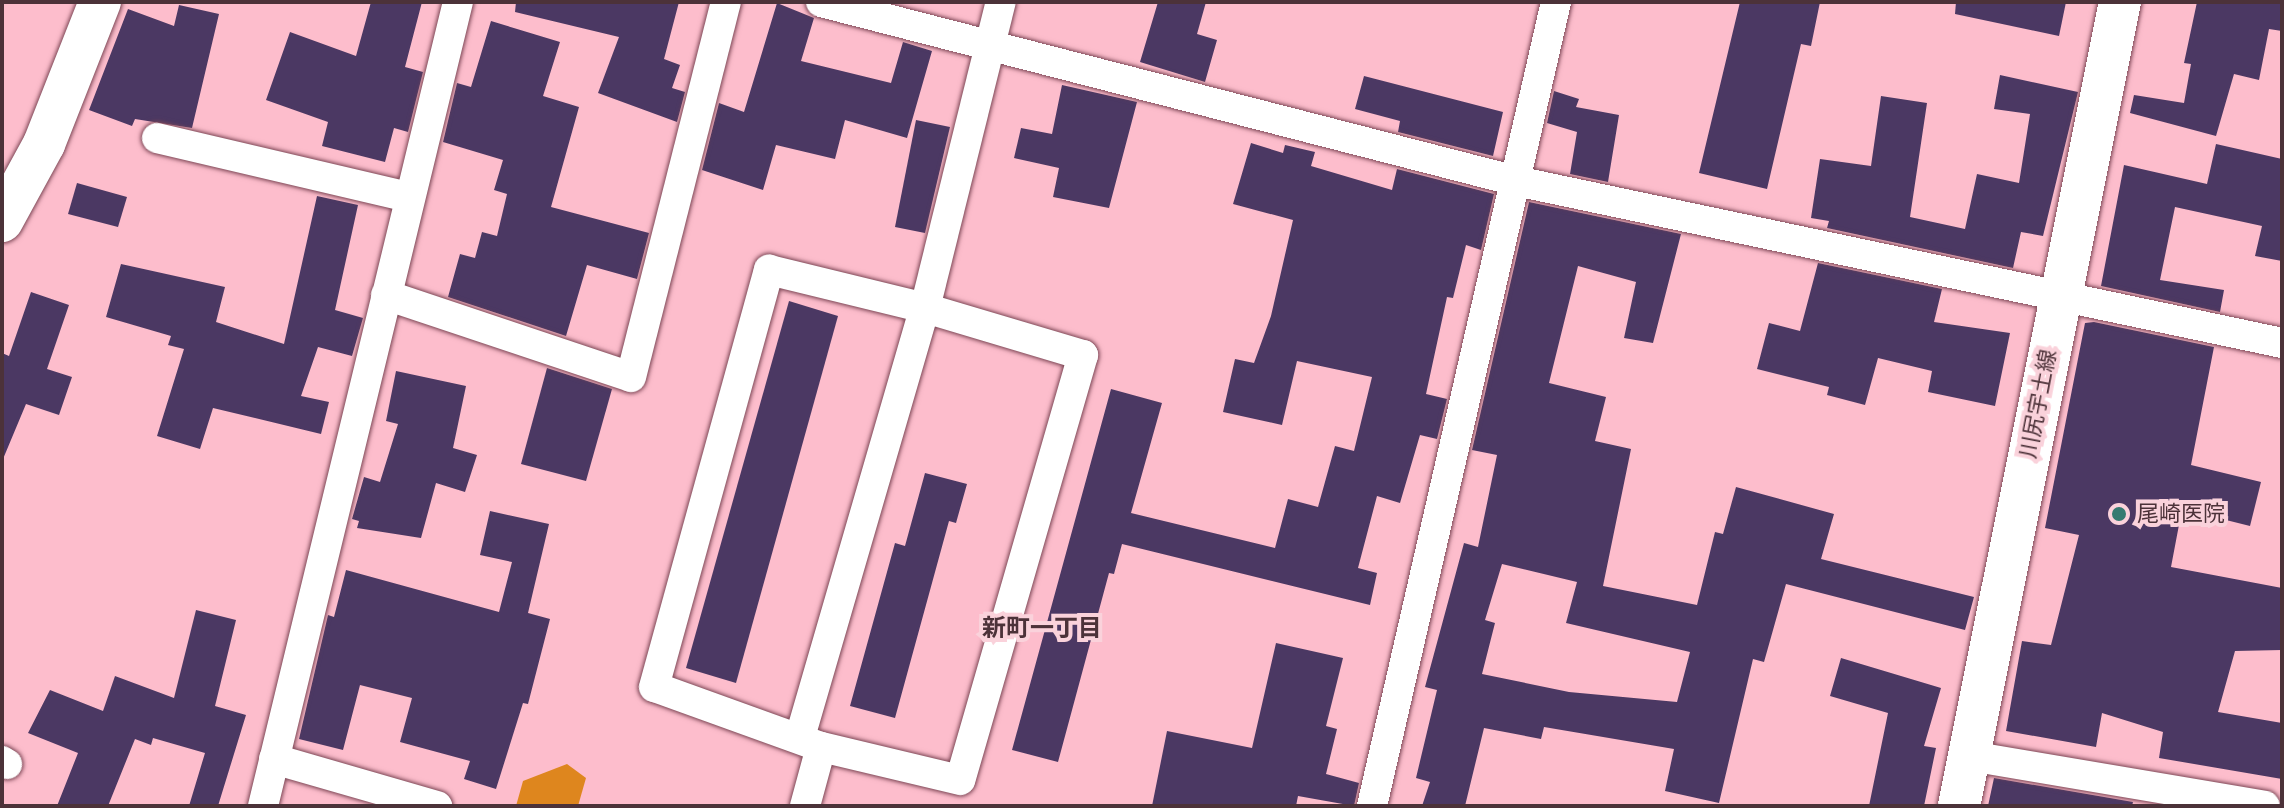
<!DOCTYPE html>
<html>
<head>
<meta charset="utf-8">
<style>
  body { margin:0 }
  #map { position:relative; width:2284px; height:808px; overflow:hidden; background:#fdbdcc; font-family:Jost,"Noto Sans JP",sans-serif }
  div>[style] { position:absolute }
  [style*='--x'] { left:calc(var(--x)*1px); top:calc(var(--y)*1px); width:calc(var(--w)*1px); rotate:calc(var(--a)*1deg) }
  .forest>* { inset:0; background:#de861e }
  .building>* { inset:0; background:#4b3863 }
  .roads { filter:drop-shadow(0 0 2px #7d4756) drop-shadow(0 0 2px #7d4756) }
  .street>* { height:30px; margin:-15px; padding:0 15px; transform-origin:15px; border-radius:15px; background:#fff }
  .secondary>* { height:42px; margin:-21px; padding:0 21px; transform-origin:21px; border-radius:21px; background:#fff }
  .dots>* { width:22px; height:22px; translate:-50% -50%; box-sizing:border-box; border:4px solid #fad2db; border-radius:50% }
  span { translate:-50% -50%; white-space:nowrap; text-align:center; line-height:1.15; -webkit-text-stroke:8px #fad2db; paint-order:stroke }
  .street-label { font-size:22px; color:#4c3239 }
  .poi-label { font-size:22px; color:#4c3239 }
  .left { translate:0 -50%; text-align:left }
  .neighbourhood-label { font-size:24px; color:#4c3239; font-weight:700 }
  .frame { position:absolute; inset:0; border:4px solid #4c3239; pointer-events:none }
</style>
</head>
<body>
<div id="map">
  <div class="forest">
    <i style="clip-path:polygon(567px 764px,586px 778px,578px 806px,516px 806px,523px 781px)"></i>
  </div>
  <div class="building">
    <i style="clip-path:polygon(371px 2px,422px 2px,405px 67px,423px 72px,408px 132px,394px 128px,385px 162px,322px 146px,328px 122px,266px 100px,290px 32px,356px 56px)"></i>
    <i style="clip-path:polygon(516px 2px,679px 2px,664px 59px,680px 65px,672px 88px,685px 92px,677px 122px,598px 93px,619px 37px,515px 12px)"></i>
    <i style="clip-path:polygon(1158px 2px,1206px 2px,1197px 34px,1217px 40px,1205px 82px,1140px 62px)"></i>
    <i style="clip-path:polygon(1740px 2px,1820px 2px,1811px 46px,1801px 44px,1767px 189px,1699px 173px)"></i>
    <i style="clip-path:polygon(1956px 2px,2066px 2px,2059px 36px,1955px 14px)"></i>
    <i style="clip-path:polygon(2197px 2px,2282px 2px,2282px 31px,2269px 29px,2259px 80px,2234px 74px,2216px 136px,2130px 113px,2134px 95px,2184px 103px,2191px 64px,2184px 63px)"></i>
    <i style="clip-path:polygon(777px 3px,814px 18px,801px 61px,891px 83px,903px 42px,932px 51px,907px 138px,845px 120px,835px 159px,776px 145px,763px 190px,702px 170px,719px 103px,744px 112px)"></i>
    <i style="clip-path:polygon(179px 5px,219px 14px,192px 128px,135px 119px,132px 126px,89px 110px,128px 9px,174px 26px)"></i>
    <i style="clip-path:polygon(491px 21px,560px 42px,543px 96px,579px 107px,551px 207px,649px 233px,637px 279px,587px 265px,566px 336px,448px 297px,460px 254px,475px 258px,482px 232px,497px 236px,507px 194px,494px 190px,503px 160px,443px 142px,457px 83px,471px 87px)"></i>
    <i style="clip-path:polygon(2000px 75px,2078px 92px,2043px 236px,2021px 232px,2013px 268px,1827px 228px,1829px 221px,1811px 218px,1820px 159px,1871px 166px,1881px 96px,1927px 103px,1910px 217px,1965px 229px,1977px 174px,2019px 183px,2030px 114px,1994px 109px)"></i>
    <i style="clip-path:polygon(1364px 76px,1503px 112px,1493px 156px,1398px 132px,1400px 121px,1355px 109px)"></i>
    <i style="clip-path:polygon(1062px 85px,1137px 102px,1109px 208px,1053px 197px,1059px 168px,1014px 158px,1021px 128px,1052px 134px)"></i>
    <i style="clip-path:polygon(1554px 91px,1579px 99px,1576px 107px,1619px 115px,1608px 182px,1570px 174px,1577px 132px,1547px 123px)"></i>
    <i style="clip-path:polygon(916px 120px,950px 127px,925px 233px,895px 227px)"></i>
    <i style="clip-path:polygon(1251px 143px,1283px 153px,1285px 145px,1315px 152px,1311px 166px,1392px 190px,1397px 169px,1494px 194px,1481px 250px,1466px 245px,1453px 298px,1447px 297px,1426px 394px,1447px 399px,1437px 439px,1420px 435px,1400px 503px,1377px 496px,1358px 568px,1377px 573px,1370px 605px,1122px 544px,1114px 574px,1109px 573px,1058px 762px,1012px 750px,1111px 389px,1162px 403px,1131px 513px,1275px 548px,1288px 499px,1318px 507px,1335px 446px,1354px 451px,1372px 377px,1297px 361px,1282px 425px,1223px 412px,1235px 359px,1254px 363px,1271px 316px,1293px 220px,1233px 204px)"></i>
    <i style="clip-path:polygon(2216px 144px,2282px 159px,2282px 261px,2255px 256px,2262px 226px,2175px 207px,2160px 280px,2224px 290px,2220px 312px,2101px 286px,2124px 165px,2207px 184px)"></i>
    <i style="clip-path:polygon(77px 183px,127px 197px,118px 227px,68px 214px)"></i>
    <i style="clip-path:polygon(317px 196px,358px 205px,335px 310px,363px 318px,352px 356px,318px 347px,301px 396px,329px 402px,321px 434px,213px 408px,200px 449px,157px 436px,184px 349px,168px 345px,171px 336px,106px 317px,121px 264px,225px 287px,216px 322px,284px 344px)"></i>
    <i style="clip-path:polygon(evenodd,1529px 202px,1681px 234px,1653px 343px,1624px 338px,1636px 282px,1578px 266px,1549px 383px,1606px 397px,1595px 441px,1631px 449px,1603px 586px,1697px 605px,1715px 532px,1723px 534px,1736px 487px,1834px 514px,1821px 559px,1974px 597px,1965px 630px,1786px 584px,1764px 662px,1753px 659px,1719px 803px,1665px 791px,1674px 749px,1544px 727px,1541px 739px,1484px 728px,1465px 806px,1422px 806px,1430px 782px,1416px 778px,1437px 690px,1425px 687px,1464px 543px,1478px 547px,1497px 455px,1472px 450px,1529px 202px,1502px 564px,1577px 582px,1566px 623px,1690px 652px,1677px 702px,1569px 692px,1482px 674px,1495px 623px,1485px 620px,1502px 564px)"></i>
    <i style="clip-path:polygon(1818px 263px,1942px 289px,1934px 322px,2010px 333px,1995px 406px,1928px 392px,1932px 371px,1878px 358px,1865px 405px,1827px 395px,1829px 387px,1757px 369px,1769px 323px,1800px 331px)"></i>
    <i style="clip-path:polygon(31px 292px,69px 305px,47px 369px,72px 377px,59px 415px,26px 404px,3px 459px,2px 353px,9px 356px)"></i>
    <i style="clip-path:polygon(789px 301px,838px 316px,736px 683px,686px 668px)"></i>
    <i style="clip-path:polygon(2094px 322px,2214px 347px,2191px 465px,2261px 482px,2250px 526px,2182px 509px,2171px 567px,2282px 588px,2282px 650px,2235px 651px,2218px 712px,2282px 723px,2282px 779px,2159px 758px,2163px 732px,2102px 713px,2096px 747px,2006px 731px,2022px 641px,2051px 645px,2079px 535px,2045px 528px,2085px 323px)"></i>
    <i style="clip-path:polygon(547px 368px,612px 389px,586px 481px,521px 464px)"></i>
    <i style="clip-path:polygon(396px 371px,466px 386px,453px 448px,477px 455px,465px 492px,436px 483px,421px 538px,357px 528px,359px 521px,352px 519px,364px 477px,380px 482px,398px 424px,386px 421px)"></i>
    <i style="clip-path:polygon(925px 473px,967px 484px,956px 523px,949px 521px,895px 718px,850px 706px,895px 543px,905px 546px)"></i>
    <i style="clip-path:polygon(490px 511px,549px 524px,528px 613px,550px 619px,528px 704px,523px 703px,496px 789px,464px 779px,470px 761px,400px 742px,412px 698px,360px 685px,343px 750px,299px 739px,328px 615px,334px 617px,346px 570px,499px 612px,512px 562px,480px 555px)"></i>
    <i style="clip-path:polygon(196px 610px,236px 620px,215px 706px,246px 715px,218px 806px,189px 806px,205px 753px,153px 738px,151px 745px,135px 739px,108px 806px,57px 806px,78px 753px,28px 733px,50px 690px,103px 711px,115px 676px,174px 698px)"></i>
    <i style="clip-path:polygon(1276px 643px,1343px 658px,1326px 726px,1337px 729px,1326px 774px,1359px 783px,1354px 806px,1298px 796px,1296px 806px,1152px 806px,1167px 731px,1252px 748px)"></i>
    <i style="clip-path:polygon(1841px 658px,1941px 688px,1924px 746px,1936px 748px,1924px 806px,1869px 806px,1888px 713px,1830px 696px)"></i>
    <i style="clip-path:polygon(1994px 778px,2133px 802px,2132px 806px,1988px 806px)"></i>
  </div>
  <div class="roads">
    <div class="street">
      <i style="--x:821;--y:2;--w:718;--a:14.44"></i>
      <i style="--x:1516;--y:181;--w:783;--a:11.94"></i>
      <i style="--x:157;--y:138;--w:259;--a:13.2"></i>
      <i style="--x:769;--y:270;--w:161;--a:13.7"></i>
      <i style="--x:925;--y:308;--w:165;--a:16.6"></i>
      <i style="--x:1083;--y:355;--w:442;--a:106.1"></i>
      <i style="--x:960;--y:780;--w:143;--a:-166.6"></i>
      <i style="--x:821;--y:747;--w:177;--a:-160.2"></i>
      <i style="--x:654;--y:687;--w:433;--a:-74.6"></i>
      <i style="--x:386;--y:295;--w:258;--a:18.5"></i>
      <i style="--x:631;--y:377;--w:387;--a:-75.8"></i>
      <i style="--x:800;--y:737;--w:447;--a:-73.8"></i>
      <i style="--x:925;--y:308;--w:315;--a:-76.1"></i>
      <i style="--x:1970;--y:756;--w:299;--a:9.6"></i>
      <i style="--x:274;--y:759;--w:170;--a:16.1"></i>
      <i style="--x:2;--y:761;--w:6;--a:31"></i>
      <i style="--x:263;--y:806;--w:827;--a:-76.37"></i>
      <i style="--x:805;--y:806;--w:61;--a:-74.8"></i>
      <i style="--x:1372;--y:806;--w:825;--a:-77.11"></i>
    </div>
    <div class="secondary">
      <i style="--x:2;--y:221;--w:88;--a:-61.4"></i>
      <i style="--x:44;--y:144;--w:153;--a:-68.5"></i>
      <i style="--x:1959;--y:806;--w:820;--a:-78.68"></i>
    </div>
  </div>
  <div class="dots">
    <i style="left:2119px;top:514px;background:#357b71"></i>
  </div>
  <div class="street-label">
    <span style="left:2038px;top:404px;rotate:-79deg">川尻宇土線</span>
  </div>
  <div class="poi-label">
    <span class="left" style="left:2137px;top:514px">尾崎医院</span>
  </div>
  <div class="neighbourhood-label">
    <span style="left:1042px;top:628px">新町一丁目</span>
  </div>
  <div class="frame"></div>
</div>
</body>
</html>
